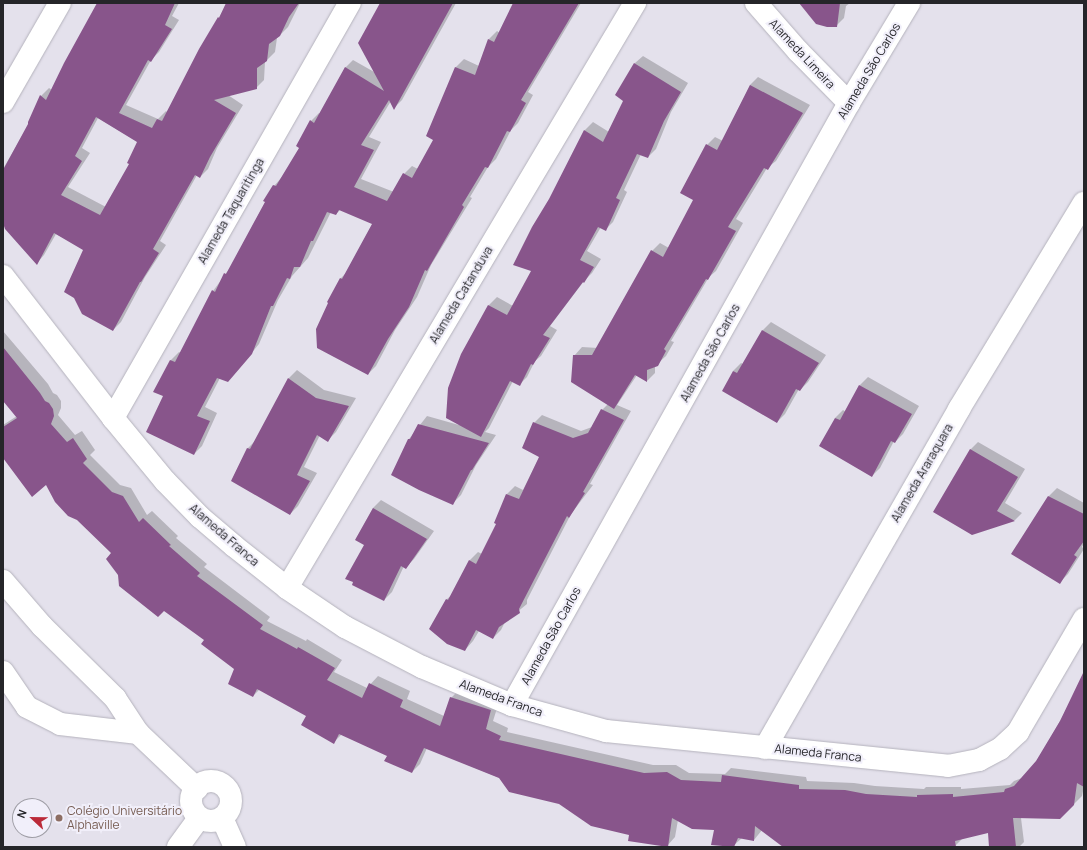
<!DOCTYPE html>
<html>
<head>
<meta charset="utf-8">
<style>
  body { margin:0 }
  #map { position:relative; width:1087px; height:850px; overflow:hidden; background:#e4e1ec; font-family:Manrope,sans-serif }
  div>[style] { position:absolute }
  [style*='--x'] { left:calc(var(--x)*1px); top:calc(var(--y)*1px); width:calc(var(--w)*1px); rotate:calc(var(--a)*1deg) }
  .shadow>* { inset:0; background:#0003 }
  .building>* { inset:0; background:#88558b }
  .roads { filter:drop-shadow(0 0 1px #b4b2bc) drop-shadow(0 0 1px #b4b2bc) }
  .minor>* { height:22px; margin:-11px; padding:0 11px; transform-origin:11px; border-radius:11px; background:#fff }
  .minor>.ring { margin:-11px; padding:0; box-sizing:content-box; background:none; border:22px solid #fff; border-radius:50% }
  .dots>* { width:11px; height:11px; translate:-50% -50%; box-sizing:border-box; border:2px solid #f1effa; border-radius:50% }
  span { translate:-50% -50%; white-space:nowrap; text-align:center; line-height:1.15; -webkit-text-stroke:4px #f1effa; paint-order:stroke }
  .street-label { font-size:12px; color:#252529 }
  .education-label { font-size:12px; color:#785e54 }
  .left { translate:0 -50%; text-align:left }
  .frame { position:absolute; inset:0; border:4px solid #252529; pointer-events:none }
  .north { position:absolute; left:12px; top:798px; width:40px; height:40px; box-sizing:border-box; background:#f1effa; border:1px solid #9f9ea6; border-radius:50%; rotate:292deg; font-size:11px; font-weight:700; line-height:16px; text-align:center; color:#252529 }
  .north::after { content:''; display:block; margin:auto; width:14px; height:18px; background:#bb2a39; clip-path:polygon(50% 0,100% 100%,50% 72%,0 100%) }
</style>
</head>
<body>
<div id="map">
  <div class="shadow">
    <i style="clip-path:polygon(evenodd,98px 3px,179px 3px,172px 16px,179px 20px,159px 52px,151px 60px,126px 105px,158px 119px,166px 111px,167px 112px,227px 3px,300px 3px,288px 27px,277px 38px,275px 52px,265px 62px,264px 80px,256px 88px,228px 95px,243px 105px,217px 148px,208px 169px,200px 177px,197px 175px,160px 241px,166px 245px,145px 277px,121px 322px,113px 330px,74px 297px,84px 249px,56px 234px,44px 255px,37px 263px,3px 220px,3px 169px,29px 124px,29px 122px,41px 96px,49px 88px,52px 90px,98px 3px,98px 118px,138px 142px,131px 164px,106px 207px,68px 187px,90px 153px,82px 148px,98px 118px)"></i>
    <i style="clip-path:polygon(381px 3px,456px 3px,402px 100px,394px 108px,391px 101px,369px 137px,381px 142px,361px 179px,394px 192px,404px 174px,412px 166px,418px 169px,434px 140px,427px 136px,456px 67px,464px 59px,479px 66px,489px 39px,497px 31px,500px 33px,516px 3px,581px 3px,528px 92px,533px 95px,518px 123px,511px 130px,496px 159px,488px 167px,470px 197px,472px 198px,431px 265px,417px 297px,395px 330px,376px 366px,368px 374px,328px 302px,341px 278px,346px 273px,373px 223px,341px 209px,336px 214px,331px 212px,308px 258px,292px 276px,278px 300px,259px 344px,235px 373px,220px 378px,205px 407px,217px 413px,202px 446px,194px 454px,164px 396px,154px 391px,171px 360px,179px 352px,181px 353px,213px 291px,230px 268px,274px 186px,282px 177px,300px 148px,311px 121px,319px 113px,320px 114px,345px 68px,353px 60px,376px 73px)"></i>
    <i style="clip-path:polygon(801px 3px,850px 3px,846px 6px,844px 18px,836px 26px)"></i>
    <i style="clip-path:polygon(643px 56px,688px 83px,671px 112px,656px 149px,648px 157px,641px 154px,624px 190px,627px 192px,613px 222px,605px 230px,601px 227px,587px 251px,601px 259px,592px 273px,584px 281px,550px 326px,557px 330px,541px 356px,535px 361px,527px 377px,519px 385px,513px 381px,489px 428px,485px 432px,496px 435px,476px 465px,461px 495px,453px 503px,409px 439px,427px 416px,459px 425px,462px 354px,489px 305px,497px 297px,513px 306px,533px 270px,550px 199px,585px 130px,593px 122px,609px 132px,625px 101px,635px 63px)"></i>
    <i style="clip-path:polygon(758px 77px,810px 105px,776px 161px,767px 168px,736px 219px,743px 223px,716px 271px,709px 277px,671px 341px,674px 342px,666px 356px,655px 366px,655px 373px,647px 381px,637px 375px,617px 405px,631px 411px,590px 484px,593px 485px,571px 514px,527px 600px,527px 604px,505px 622px,501px 630px,493px 638px,479px 631px,473px 641px,465px 650px,431px 629px,447px 599px,453px 594px,470px 560px,478px 552px,482px 554px,497px 524px,496px 523px,507px 494px,515px 486px,523px 490px,540px 456px,534px 423px,542px 415px,581px 431px,592px 427px,602px 410px,608px 404px,574px 356px,582px 347px,598px 348px,652px 251px,660px 243px,669px 248px,695px 200px,681px 193px,707px 145px,715px 137px,723px 141px,750px 85px)"></i>
    <i style="clip-path:polygon(771px 322px,826px 355px,808px 382px,800px 390px,799px 389px,785px 414px,777px 422px,733px 371px,741px 363px,743px 364px,763px 330px)"></i>
    <i style="clip-path:polygon(3px 331px,48px 384px,53px 393px,57px 395px,61px 401px,61px 408px,58px 415px,75px 435px,82px 431px,95px 450px,90px 455px,120px 485px,131px 488px,147px 515px,152px 511px,178px 536px,176px 538px,207px 564px,204px 567px,270px 617px,267px 621px,306px 641px,307px 639px,342px 660px,334px 672px,367px 688px,378px 676px,410px 691px,407px 699px,444px 716px,451px 698px,459px 690px,499px 702px,493px 721px,508px 728px,507px 732px,653px 765px,676px 765px,689px 773px,725px 774px,731px 768px,806px 777px,807px 781px,854px 783px,875px 786px,924px 789px,926px 787px,961px 787px,961px 789px,1010px 785px,1014px 781px,1022px 778px,1037px 762px,1084px 678px,1084px 786px,1082px 796px,1060px 818px,1021px 818px,1024px 842px,1019px 847px,990px 847px,989px 832px,963px 838px,955px 846px,789px 847px,762px 830px,754px 840px,742px 838px,733px 846px,715px 829px,678px 820px,675px 837px,667px 846px,630px 834px,560px 803px,427px 748px,420px 764px,412px 772px,388px 755px,342px 734px,334px 742px,308px 716px,260px 689px,253px 696px,235px 668px,205px 640px,118px 575px,113px 553px,47px 484px,3px 456px,3px 425px,17px 416px,3px 399px)"></i>
    <i style="clip-path:polygon(297px 370px,324px 390px,356px 398px,336px 432px,328px 440px,320px 435px,304px 467px,317px 473px,298px 506px,290px 514px,232px 480px,248px 448px,255px 441px,289px 378px)"></i>
    <i style="clip-path:polygon(868px 377px,919px 406px,903px 434px,895px 442px,894px 441px,880px 468px,872px 476px,835px 418px,843px 410px,846px 412px,860px 385px)"></i>
    <i style="clip-path:polygon(978px 442px,1025px 469px,1005px 503px,1022px 513px,1015px 520px,972px 534px,970px 450px)"></i>
    <i style="clip-path:polygon(1057px 488px,1084px 503px,1084px 543px,1082px 547px,1084px 549px,1068px 574px,1060px 582px,1013px 553px,1049px 496px)"></i>
    <i style="clip-path:polygon(381px 500px,434px 531px,414px 559px,406px 567px,404px 566px,392px 592px,384px 600px,365px 544px,356px 539px,373px 508px)"></i>
  </div>
  <div class="building">
    <i style="clip-path:polygon(evenodd,97px 3px,175px 3px,165px 25px,172px 29px,151px 62px,148px 60px,119px 113px,152px 128px,157px 119px,162px 121px,199px 49px,218px 17px,219px 18px,226px 3px,299px 3px,289px 17px,280px 36px,269px 44px,267px 61px,257px 68px,257px 89px,214px 100px,236px 113px,210px 157px,200px 178px,195px 175px,153px 249px,159px 253px,141px 282px,140px 282px,113px 331px,82px 314px,74px 298px,64px 292px,83px 250px,54px 233px,37px 265px,5px 229px,3px 223px,3px 170px,28px 124px,28px 122px,40px 95px,46px 100px,64px 63px,97px 3px,96px 117px,137px 142px,127px 163px,129px 164px,100px 215px,61px 195px,82px 161px,75px 156px,96px 117px)"></i>
    <i style="clip-path:polygon(380px 3px,453px 3px,394px 110px,389px 100px,361px 145px,374px 150px,354px 187px,387px 201px,403px 173px,412px 178px,433px 140px,426px 136px,455px 67px,475px 75px,488px 39px,494px 42px,513px 3px,579px 3px,521px 100px,526px 103px,510px 132px,507px 131px,488px 168px,485px 167px,462px 205px,464px 207px,427px 271px,425px 270px,409px 307px,388px 339px,368px 375px,317px 348px,316px 329px,328px 303px,327px 302px,340px 278px,342px 279px,372px 224px,339px 210px,336px 215px,327px 212px,313px 241px,311px 241px,300px 267px,294px 267px,290px 279px,287px 278px,273px 306px,271px 306px,252px 354px,228px 382px,217px 378px,197px 416px,210px 421px,194px 455px,146px 432px,163px 396px,153px 392px,170px 360px,175px 362px,212px 290px,215px 292px,224px 273px,226px 274px,265px 202px,263px 201px,273px 185px,276px 186px,299px 148px,296px 146px,310px 120px,314px 123px,345px 67px,384px 91px,358px 43px)"></i>
    <i style="clip-path:polygon(799px 3px,840px 3px,837px 27px,827px 27px,816px 24px)"></i>
    <i style="clip-path:polygon(634px 63px,681px 92px,664px 121px,648px 158px,637px 154px,616px 198px,620px 200px,606px 231px,598px 227px,580px 260px,594px 267px,584px 283px,583px 282px,543px 335px,550px 338px,533px 365px,531px 364px,520px 386px,510px 381px,481px 437px,446px 418px,448px 388px,461px 354px,488px 305px,507px 315px,531px 271px,513px 265px,532px 227px,549px 199px,584px 130px,603px 142px,623px 101px,615px 95px)"></i>
    <i style="clip-path:polygon(750px 85px,803px 113px,768px 170px,764px 168px,728px 227px,736px 231px,708px 280px,706px 279px,664px 349px,666px 351px,658px 366px,647px 370px,647px 382px,635px 375px,614px 409px,571px 382px,573px 355px,592px 355px,651px 250px,663px 257px,693px 200px,680px 193px,706px 144px,717px 150px)"></i>
    <i style="clip-path:polygon(762px 330px,819px 363px,800px 391px,796px 389px,777px 423px,722px 391px,733px 371px,737px 373px)"></i>
    <i style="clip-path:polygon(3px 347px,40px 393px,45px 401px,49px 403px,53px 409px,54px 416px,51px 424px,67px 442px,73px 438px,87px 459px,83px 463px,112px 492px,123px 496px,139px 522px,143px 518px,171px 545px,169px 546px,200px 573px,197px 576px,263px 625px,260px 629px,297px 649px,298px 647px,335px 668px,327px 680px,362px 698px,369px 683px,403px 700px,400px 707px,440px 726px,450px 697px,491px 710px,486px 729px,501px 736px,499px 740px,644px 773px,667px 772px,681px 780px,721px 782px,722px 775px,799px 785px,799px 789px,845px 790px,866px 794px,917px 797px,917px 795px,953px 794px,953px 797px,1004px 792px,1005px 789px,1014px 786px,1036px 761px,1060px 721px,1084px 671px,1084px 787px,1077px 783px,1074px 805px,1060px 819px,1013px 818px,1016px 847px,989px 847px,988px 833px,955px 841px,956px 847px,783px 847px,755px 826px,754px 841px,738px 838px,734px 847px,711px 845px,714px 830px,692px 829px,672px 818px,668px 847px,628px 841px,629px 835px,591px 826px,559px 804px,509px 792px,499px 778px,424px 748px,412px 773px,384px 761px,387px 756px,339px 734px,334px 744px,301px 725px,306px 716px,257px 689px,253px 697px,228px 684px,234px 669px,201px 644px,204px 640px,164px 611px,158px 617px,119px 586px,118px 575px,106px 559px,111px 553px,77px 520px,68px 516px,55px 502px,46px 485px,32px 497px,3px 458px,3px 427px,17px 418px,3px 401px)"></i>
    <i style="clip-path:polygon(288px 378px,316px 398px,349px 406px,328px 442px,317px 435px,297px 475px,310px 481px,290px 515px,231px 481px,247px 448px,250px 449px)"></i>
    <i style="clip-path:polygon(859px 385px,912px 414px,895px 443px,891px 441px,872px 477px,819px 446px,835px 418px,840px 420px)"></i>
    <i style="clip-path:polygon(601px 409px,624px 420px,583px 492px,585px 493px,569px 518px,567px 516px,519px 609px,520px 613px,499px 627px,493px 639px,476px 630px,465px 651px,447px 644px,429px 629px,446px 599px,448px 600px,469px 560px,476px 564px,496px 524px,494px 523px,506px 494px,519px 499px,539px 457px,522px 448px,533px 422px,573px 438px,588px 433px)"></i>
    <i style="clip-path:polygon(418px 424px,489px 443px,472px 470px,471px 470px,453px 505px,419px 490px,391px 475px,408px 439px,410px 439px)"></i>
    <i style="clip-path:polygon(970px 449px,1018px 477px,997px 511px,1015px 521px,972px 535px,933px 512px)"></i>
    <i style="clip-path:polygon(1048px 496px,1084px 514px,1084px 541px,1074px 555px,1077px 557px,1060px 584px,1011px 554px)"></i>
    <i style="clip-path:polygon(373px 508px,427px 539px,406px 569px,401px 566px,384px 601px,352px 585px,353px 582px,345px 579px,364px 545px,355px 540px)"></i>
  </div>
  <div class="roads">
    <div class="minor">
      <i style="--x:756;--y:3;--w:64;--a:48.8"></i>
      <i style="--x:798;--y:51;--w:73;--a:45.6"></i>
      <i style="--x:3;--y:102;--w:114;--a:-60.1"></i>
      <i style="--x:3;--y:276;--w:180;--a:52.2"></i>
      <i style="--x:113;--y:418;--w:82;--a:50.5"></i>
      <i style="--x:165;--y:481;--w:50;--a:45.8"></i>
      <i style="--x:200;--y:517;--w:45;--a:40.5"></i>
      <i style="--x:234;--y:546;--w:68;--a:38.4"></i>
      <i style="--x:287;--y:588;--w:70;--a:33.9"></i>
      <i style="--x:345;--y:627;--w:87;--a:27.5"></i>
      <i style="--x:422;--y:667;--w:98;--a:22.9"></i>
      <i style="--x:512;--y:705;--w:98;--a:15.5"></i>
      <i style="--x:606;--y:731;--w:344;--a:5.8"></i>
      <i style="--x:948;--y:766;--w:32;--a:-11"></i>
      <i style="--x:979;--y:760;--w:24;--a:-28"></i>
      <i style="--x:1000;--y:749;--w:25;--a:-43"></i>
      <i style="--x:1018;--y:732;--w:131;--a:-59.7"></i>
      <i style="--x:113;--y:418;--w:478;--a:-60.3"></i>
      <i style="--x:3;--y:581;--w:60;--a:49.1"></i>
      <i style="--x:42;--y:626;--w:103;--a:44.6"></i>
      <i style="--x:115;--y:698;--w:42;--a:56.7"></i>
      <i style="--x:138;--y:733;--w:81;--a:43.5"></i>
      <i style="--x:287;--y:588;--w:681;--a:-59.25"></i>
      <i style="--x:3;--y:672;--w:42;--a:55.6"></i>
      <i style="--x:27;--y:707;--w:37;--a:27"></i>
      <i style="--x:60;--y:724;--w:79;--a:6.6"></i>
      <i style="--x:512;--y:705;--w:690;--a:-60.76"></i>
      <i style="--x:849;--y:103;--w:117;--a:-59"></i>
      <i style="--x:765;--y:748;--w:391;--a:-60.2"></i>
      <i style="--x:959;--y:409;--w:241;--a:-58.8"></i>
      <i class="ring" style="left:191px;top:781px;width:18px;height:18px"></i>
      <i style="--x:222;--y:818;--w:32;--a:66"></i>
      <i style="--x:178;--y:847;--w:36;--a:-54"></i>
    </div>
  </div>
  <div class="dots">
    <i style="left:59px;top:818px;background:#8d6e63"></i>
  </div>
  <div class="street-label">
    <span style="left:802px;top:54px;rotate:47deg">Alameda Limeira</span>
    <span style="left:869px;top:71px;rotate:-59deg">Alameda São Carlos</span>
    <span style="left:231px;top:211px;rotate:-60deg">Alameda Taquaritinga</span>
    <span style="left:461px;top:295px;rotate:-59deg">Alameda Catanduva</span>
    <span style="left:710px;top:353px;rotate:-61deg">Alameda São Carlos</span>
    <span style="left:922px;top:473px;rotate:-60deg">Alameda Araraquara</span>
    <span style="left:224px;top:535px;rotate:41deg">Alameda Franca</span>
    <span style="left:551px;top:636px;rotate:-61deg">Alameda São Carlos</span>
    <span style="left:501px;top:698px;rotate:20deg">Alameda Franca</span>
    <span style="left:818px;top:753px;rotate:6deg">Alameda Franca</span>
  </div>
  <div class="education-label">
    <span class="left" style="left:67px;top:818px">Colégio Universitário<br>Alphaville</span>
  </div>
  <div class="frame"></div>
  <div class="north">N</div>
</div>
</body>
</html>
